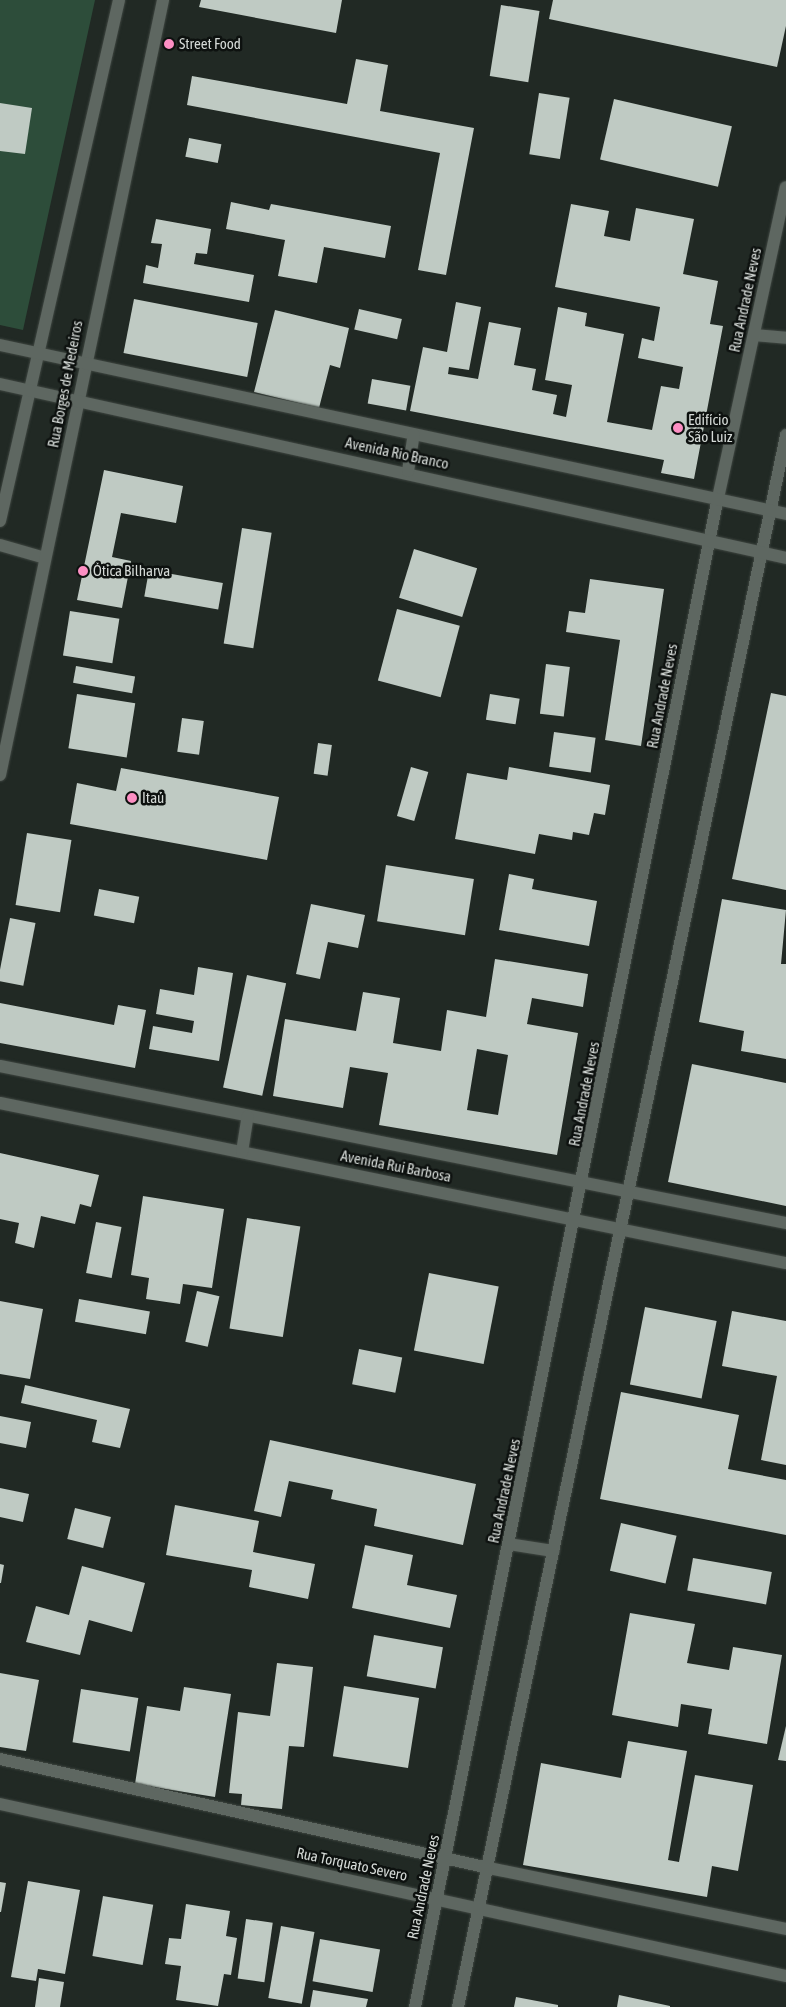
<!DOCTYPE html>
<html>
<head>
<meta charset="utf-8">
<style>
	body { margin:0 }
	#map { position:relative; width:786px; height:2007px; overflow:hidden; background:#212924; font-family:"Asap Condensed",sans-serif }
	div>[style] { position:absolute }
	.green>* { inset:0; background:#2d4d3a }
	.building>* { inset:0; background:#bfcac3; transform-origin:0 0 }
	.roads { filter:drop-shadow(0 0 1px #3f4641) drop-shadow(0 0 1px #3f4641) }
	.street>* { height:12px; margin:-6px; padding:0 6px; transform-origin:6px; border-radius:6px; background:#5e6761 }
	.secondary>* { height:12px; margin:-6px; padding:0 6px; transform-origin:6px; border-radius:6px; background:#5e6761 }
	.dots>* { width:14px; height:14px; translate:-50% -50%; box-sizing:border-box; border:2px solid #0d110f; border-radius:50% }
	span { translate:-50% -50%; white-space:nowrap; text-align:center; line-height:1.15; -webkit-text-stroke:5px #0d110f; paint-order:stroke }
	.poi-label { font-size:15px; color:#d4d9d6 }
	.left { translate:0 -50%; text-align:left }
	.street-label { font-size:15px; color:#d4d9d6 }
</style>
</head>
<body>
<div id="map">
	<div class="green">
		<div style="clip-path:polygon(0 0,95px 0,23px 330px,0 325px)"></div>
	</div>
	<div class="building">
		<div style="clip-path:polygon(201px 0,342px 0,336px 33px,199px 7px)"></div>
		<div style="clip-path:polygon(553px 0,786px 0,786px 26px,777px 67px,549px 19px)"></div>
		<div style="left:501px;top:5px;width:39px;height:72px;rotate:9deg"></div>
		<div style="clip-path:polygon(356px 59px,388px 65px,380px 111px,474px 128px,446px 275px,418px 270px,440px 153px,187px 105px,192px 76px,347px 104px)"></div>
		<div style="left:539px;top:93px;width:31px;height:62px;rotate:9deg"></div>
		<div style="left:614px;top:99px;width:121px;height:62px;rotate:13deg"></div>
		<div style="clip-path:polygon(0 103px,32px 108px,25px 154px,0 151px)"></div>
		<div style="left:189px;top:138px;width:33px;height:19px;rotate:11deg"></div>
		<div style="clip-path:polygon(231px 202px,269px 210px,271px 204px,391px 226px,385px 258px,324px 247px,317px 283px,278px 276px,285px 240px,226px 229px)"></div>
		<div style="clip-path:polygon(571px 204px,609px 211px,604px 236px,630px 241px,636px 208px,694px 219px,683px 274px,718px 281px,710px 324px,723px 326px,694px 479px,661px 473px,664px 460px,410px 411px,423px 347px,447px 352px,456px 302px,481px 307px,469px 370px,449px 367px,448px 374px,478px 379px,489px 322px,521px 328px,514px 365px,536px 369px,532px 390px,557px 395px,553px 414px,566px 417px,572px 385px,545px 380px,558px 307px,587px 313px,585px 326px,624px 334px,607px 422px,652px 430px,661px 386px,679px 389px,683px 367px,638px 358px,642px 338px,654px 341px,660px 307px,555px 287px)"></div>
		<div style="clip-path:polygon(156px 219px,211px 229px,207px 254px,196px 253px,194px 264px,254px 275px,249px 302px,143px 283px,146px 265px,158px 268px,162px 244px,151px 243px)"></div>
		<div style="left:134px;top:299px;width:126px;height:55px;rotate:11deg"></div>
		<div style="left:359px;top:309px;width:44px;height:21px;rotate:13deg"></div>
		<div style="clip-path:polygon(275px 310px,349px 328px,340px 368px,330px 365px,319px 408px,254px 392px)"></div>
		<div style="left:372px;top:379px;width:39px;height:25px;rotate:10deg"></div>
		<div style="clip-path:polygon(104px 470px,183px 486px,176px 523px,121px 513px,112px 557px,131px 561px,122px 608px,77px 600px)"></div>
		<div style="left:242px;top:528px;width:30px;height:117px;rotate:9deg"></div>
		<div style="left:414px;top:549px;width:66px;height:51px;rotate:17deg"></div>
		<div style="left:149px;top:570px;width:75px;height:27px;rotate:10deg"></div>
		<div style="clip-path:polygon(590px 579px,664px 589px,641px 746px,605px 740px,620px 640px,566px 632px,569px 611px,585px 613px)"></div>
		<div style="left:397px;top:609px;width:65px;height:74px;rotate:15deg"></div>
		<div style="left:70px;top:611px;width:50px;height:45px;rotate:9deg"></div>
		<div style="left:546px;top:664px;width:24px;height:50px;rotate:7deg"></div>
		<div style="left:76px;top:666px;width:60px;height:17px;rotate:10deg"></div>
		<div style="clip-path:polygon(771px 693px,786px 696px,786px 890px,732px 879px)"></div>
		<div style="left:77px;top:694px;width:59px;height:55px;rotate:9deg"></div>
		<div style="left:490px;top:694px;width:30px;height:26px;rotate:9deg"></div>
		<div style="left:182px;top:718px;width:22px;height:34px;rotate:8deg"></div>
		<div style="left:554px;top:732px;width:42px;height:35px;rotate:8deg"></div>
		<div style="left:318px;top:743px;width:14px;height:31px;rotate:8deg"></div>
		<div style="left:411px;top:767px;width:18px;height:51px;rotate:16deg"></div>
		<div style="clip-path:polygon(509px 767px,610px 785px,605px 815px,594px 813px,589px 835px,573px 832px,572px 840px,539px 834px,535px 854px,455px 839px,467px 773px,507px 780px)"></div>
		<div style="clip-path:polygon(121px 768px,279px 797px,267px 860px,70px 824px,77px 783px,116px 791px)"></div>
		<div style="left:27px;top:833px;width:45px;height:73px;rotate:9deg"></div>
		<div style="left:386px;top:865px;width:89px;height:57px;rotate:9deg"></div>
		<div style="clip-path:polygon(509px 874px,534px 879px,532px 889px,597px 901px,589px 946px,499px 930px)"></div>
		<div style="left:99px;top:889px;width:41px;height:27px;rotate:11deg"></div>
		<div style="clip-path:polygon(722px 899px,786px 910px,781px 964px,786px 964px,786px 1059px,741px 1051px,744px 1031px,699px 1022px)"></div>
		<div style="clip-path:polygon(311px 904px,365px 915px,358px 948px,328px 942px,320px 979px,296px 974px)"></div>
		<div style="left:10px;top:918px;width:26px;height:64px;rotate:11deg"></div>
		<div style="clip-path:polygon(evenodd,495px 959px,588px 974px,583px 1007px,532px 998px,527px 1024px,578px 1033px,557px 1155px,379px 1125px,388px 1073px,350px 1067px,343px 1108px,273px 1096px,285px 1019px,356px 1031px,363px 992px,400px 998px,393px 1043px,441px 1051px,447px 1010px,486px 1017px,495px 959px,477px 1049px,508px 1055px,498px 1115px,467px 1110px,477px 1049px)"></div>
		<div style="clip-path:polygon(198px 967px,233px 973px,219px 1061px,149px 1049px,153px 1026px,192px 1033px,194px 1021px,156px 1014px,160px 989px,194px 995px)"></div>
		<div style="left:247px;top:975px;width:40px;height:115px;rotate:12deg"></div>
		<div style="clip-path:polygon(0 1003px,114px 1025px,118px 1005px,146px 1010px,135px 1068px,0 1043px)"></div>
		<div style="clip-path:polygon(692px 1064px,786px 1083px,786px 1206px,668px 1182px)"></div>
		<div style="clip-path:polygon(0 1153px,99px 1175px,91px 1207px,80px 1204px,75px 1224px,41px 1216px,34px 1248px,15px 1243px,19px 1223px,0 1219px)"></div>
		<div style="clip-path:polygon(143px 1196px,224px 1209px,212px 1288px,183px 1284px,180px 1304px,146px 1299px,149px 1278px,131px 1275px)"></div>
		<div style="left:247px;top:1218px;width:54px;height:112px;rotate:9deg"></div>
		<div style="left:96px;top:1222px;width:26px;height:52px;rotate:11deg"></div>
		<div style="left:429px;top:1273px;width:71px;height:79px;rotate:11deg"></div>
		<div style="left:197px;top:1291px;width:23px;height:52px;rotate:13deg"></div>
		<div style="left:79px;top:1299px;width:72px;height:23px;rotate:10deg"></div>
		<div style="clip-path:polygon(0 1301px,43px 1309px,30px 1379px,0 1374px)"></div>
		<div style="left:645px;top:1307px;width:73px;height:79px;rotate:11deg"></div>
		<div style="clip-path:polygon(732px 1311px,786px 1321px,786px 1465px,761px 1460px,777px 1376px,722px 1366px)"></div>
		<div style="left:359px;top:1349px;width:44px;height:36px;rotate:11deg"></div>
		<div style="clip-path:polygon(25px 1385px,130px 1409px,120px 1448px,92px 1442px,97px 1420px,21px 1403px)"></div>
		<div style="clip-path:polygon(621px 1392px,739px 1415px,728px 1469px,786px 1480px,786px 1535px,600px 1499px)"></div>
		<div style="clip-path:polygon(0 1416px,31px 1422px,26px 1448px,0 1443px)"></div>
		<div style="clip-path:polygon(270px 1440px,476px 1484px,463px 1545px,374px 1526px,377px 1509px,331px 1499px,333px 1490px,289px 1481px,281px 1517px,254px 1511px)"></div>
		<div style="clip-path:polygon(0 1488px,29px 1494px,23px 1522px,0 1517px)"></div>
		<div style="clip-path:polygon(175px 1505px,259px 1521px,253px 1552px,315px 1564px,308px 1599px,249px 1587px,252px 1570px,166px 1555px)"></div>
		<div style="left:75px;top:1508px;width:37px;height:32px;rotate:14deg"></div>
		<div style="left:621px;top:1523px;width:57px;height:49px;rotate:13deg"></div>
		<div style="clip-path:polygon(365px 1545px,413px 1555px,407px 1585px,457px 1595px,450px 1628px,352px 1608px)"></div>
		<div style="left:693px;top:1558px;width:80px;height:33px;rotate:10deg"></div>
		<div style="clip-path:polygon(0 1564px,4px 1565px,1px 1583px,0 1583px)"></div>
		<div style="clip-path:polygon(82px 1566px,145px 1583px,132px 1632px,89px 1620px,80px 1655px,26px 1642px,36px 1606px,69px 1615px)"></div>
		<div style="clip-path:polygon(630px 1613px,695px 1624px,687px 1663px,729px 1670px,733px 1647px,782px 1655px,767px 1744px,708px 1734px,712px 1709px,681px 1704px,678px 1727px,612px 1715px)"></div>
		<div style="left:374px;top:1635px;width:70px;height:42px;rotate:10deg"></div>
		<div style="clip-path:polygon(277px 1663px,313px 1667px,304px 1747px,289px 1746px,282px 1809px,241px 1805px,242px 1794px,229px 1793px,238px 1712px,270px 1716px)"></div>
		<div style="clip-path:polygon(0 1673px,39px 1680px,26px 1751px,0 1747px)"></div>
		<div style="left:344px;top:1686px;width:76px;height:71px;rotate:9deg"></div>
		<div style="clip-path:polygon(184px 1687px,231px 1694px,215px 1797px,135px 1784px,147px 1706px,180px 1711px)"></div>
		<div style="left:81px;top:1689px;width:58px;height:54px;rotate:9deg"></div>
		<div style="clip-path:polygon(786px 1726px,786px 1761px,778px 1760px)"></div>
		<div style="clip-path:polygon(628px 1741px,687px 1751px,668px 1860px,679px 1862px,695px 1775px,753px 1785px,738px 1871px,712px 1866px,707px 1897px,523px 1865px,541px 1763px,621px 1778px)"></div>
		<div style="clip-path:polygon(28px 1881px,80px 1890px,65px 1974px,38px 1969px,36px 1981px,11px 1977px)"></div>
		<div style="clip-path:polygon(0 1882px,6px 1883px,1px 1912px,0 1912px)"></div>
		<div style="left:103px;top:1896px;width:51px;height:61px;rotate:10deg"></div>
		<div style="clip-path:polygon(186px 1904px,230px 1911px,226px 1936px,237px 1938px,231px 1975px,224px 1974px,218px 2006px,176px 2000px,181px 1966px,165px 1964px,169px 1938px,181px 1939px)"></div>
		<div style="left:246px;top:1919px;width:27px;height:60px;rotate:8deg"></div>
		<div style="left:281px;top:1926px;width:34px;height:73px;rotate:10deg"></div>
		<div style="left:320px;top:1939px;width:61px;height:43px;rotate:10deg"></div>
		<div style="clip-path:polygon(39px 1978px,64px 1982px,60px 2007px,35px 2007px)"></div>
		<div style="clip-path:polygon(313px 1990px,368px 1999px,366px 2007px,310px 2007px)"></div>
		<div style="clip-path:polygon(619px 1995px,670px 2006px,670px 2007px,617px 2007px)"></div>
		<div style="clip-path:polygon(516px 1997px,558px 2005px,558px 2007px,514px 2007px)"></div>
	</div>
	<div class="roads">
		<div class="street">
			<div style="left:754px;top:335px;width:32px;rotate:5deg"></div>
			<div style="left:0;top:521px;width:534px;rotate:-77.13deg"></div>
			<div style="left:0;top:545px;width:47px;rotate:16.1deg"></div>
			<div style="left:0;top:775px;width:792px;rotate:-78.12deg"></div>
			<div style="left:0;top:1066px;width:802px;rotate:11.3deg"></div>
			<div style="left:0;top:1103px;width:802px;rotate:11.51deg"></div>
			<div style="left:242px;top:1152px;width:36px;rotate:-81deg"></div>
			<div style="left:509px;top:1544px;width:45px;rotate:9deg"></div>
			<div style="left:0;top:1759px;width:501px;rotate:12.57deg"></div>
			<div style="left:489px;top:1868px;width:303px;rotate:11.6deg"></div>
			<div style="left:0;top:1804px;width:805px;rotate:12.34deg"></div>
			<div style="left:415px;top:2007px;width:1539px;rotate:-78.65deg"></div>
			<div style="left:718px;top:498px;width:318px;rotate:-77.7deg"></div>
			<div style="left:458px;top:2007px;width:1606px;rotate:-78.21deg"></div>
		</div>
		<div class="secondary">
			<div style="left:0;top:345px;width:804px;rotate:12.13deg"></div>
			<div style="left:0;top:384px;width:805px;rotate:12.48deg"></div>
			<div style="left:408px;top:471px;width:37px;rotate:-81deg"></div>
		</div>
	</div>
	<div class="dots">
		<div style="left:169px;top:44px;background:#fc8fc3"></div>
		<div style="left:678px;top:428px;background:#fc8fc3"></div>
		<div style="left:83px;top:571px;background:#fc8fc3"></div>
		<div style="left:132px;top:798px;background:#fc8fc3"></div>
	</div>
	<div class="poi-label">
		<span class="left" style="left:179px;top:44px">Street Food</span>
		<span class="left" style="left:688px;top:428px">Edifício<br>São Luiz</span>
		<span class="left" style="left:93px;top:571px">Ótica Bilharva</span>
		<span class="left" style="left:142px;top:798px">Itaú</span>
	</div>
	<div class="street-label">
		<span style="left:745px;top:300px;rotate:-78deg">Rua Andrade Neves</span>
		<span style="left:65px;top:384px;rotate:-79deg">Rua Borges de Medeiros</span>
		<span style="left:397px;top:453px;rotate:12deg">Avenida Rio Branco</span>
		<span style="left:662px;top:696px;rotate:-79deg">Rua Andrade Neves</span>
		<span style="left:584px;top:1094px;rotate:-79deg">Rua Andrade Neves</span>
		<span style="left:396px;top:1166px;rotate:11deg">Avenida Rui Barbosa</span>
		<span style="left:504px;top:1491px;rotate:-78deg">Rua Andrade Neves</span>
		<span style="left:352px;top:1864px;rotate:12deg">Rua Torquato Severo</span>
		<span style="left:423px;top:1887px;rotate:-78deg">Rua Andrade Neves</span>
	</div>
</div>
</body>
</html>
